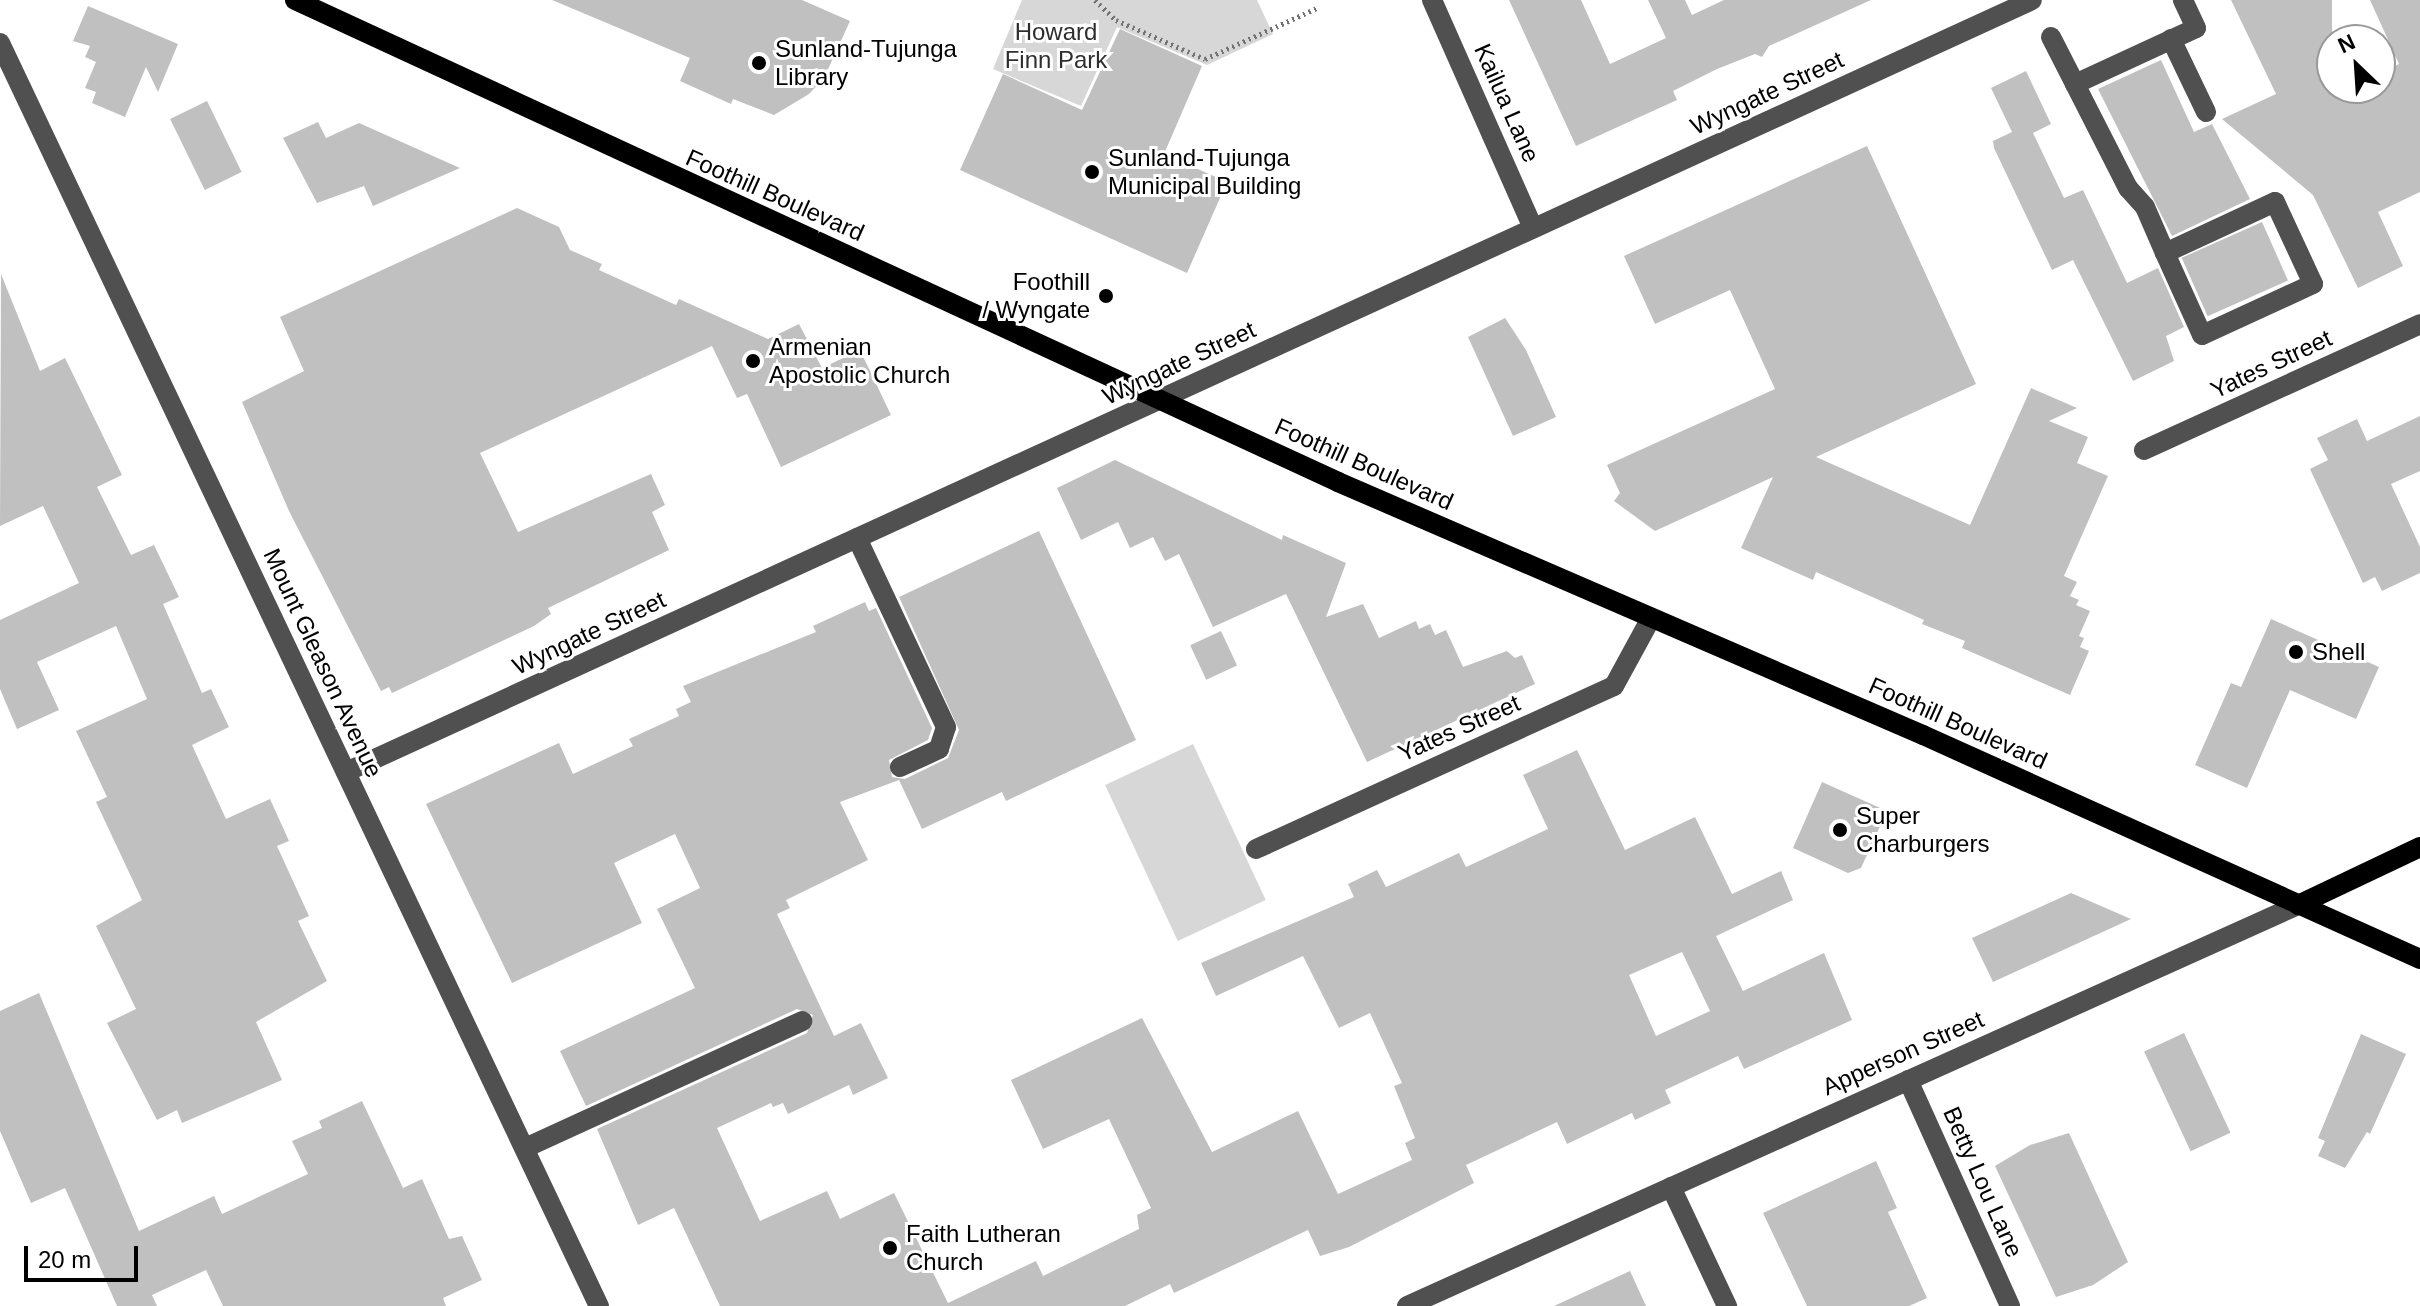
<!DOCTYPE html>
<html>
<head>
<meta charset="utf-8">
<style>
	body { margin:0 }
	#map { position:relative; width:2420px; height:1306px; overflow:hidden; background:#fff; font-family:Arial,sans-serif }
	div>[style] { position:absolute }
	.green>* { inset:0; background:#d7d7d7; transform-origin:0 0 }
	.building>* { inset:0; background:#c0c0c0; transform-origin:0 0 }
	.path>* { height:5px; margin-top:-2.5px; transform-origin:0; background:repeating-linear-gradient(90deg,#727272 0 2px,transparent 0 6px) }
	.minor>* { height:20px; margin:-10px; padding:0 10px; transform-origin:10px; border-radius:10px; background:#505050 }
	.major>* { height:20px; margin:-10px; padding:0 10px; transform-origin:10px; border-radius:10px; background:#000 }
	.dots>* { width:22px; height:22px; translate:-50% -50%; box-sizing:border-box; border:4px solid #fff; border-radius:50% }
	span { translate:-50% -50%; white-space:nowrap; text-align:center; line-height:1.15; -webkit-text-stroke:6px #fff; paint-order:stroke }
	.park-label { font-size:24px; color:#2e2e2e }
	.poi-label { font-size:24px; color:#000 }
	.left { translate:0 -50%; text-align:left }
	.right { translate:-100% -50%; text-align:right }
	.street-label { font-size:24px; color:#000 }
	.north { position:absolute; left:2316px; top:24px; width:80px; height:80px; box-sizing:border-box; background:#fff; border:2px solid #999; border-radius:50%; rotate:335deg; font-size:22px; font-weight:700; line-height:32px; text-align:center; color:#000 }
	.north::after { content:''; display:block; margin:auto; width:28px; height:36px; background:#000; clip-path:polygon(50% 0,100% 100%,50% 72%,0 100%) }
	.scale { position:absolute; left:24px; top:1246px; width:114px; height:36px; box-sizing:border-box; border:4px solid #000; border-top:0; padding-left:10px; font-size:24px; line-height:28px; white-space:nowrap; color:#000; -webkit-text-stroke:6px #fff; paint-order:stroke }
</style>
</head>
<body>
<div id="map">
	<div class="green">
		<div style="clip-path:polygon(1022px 0,1257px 0,1273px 34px,1207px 65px,1117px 27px,1081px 106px,993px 69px)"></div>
		<div style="left:1193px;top:744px;width:172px;height:97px;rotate:65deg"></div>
	</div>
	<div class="building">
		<div style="clip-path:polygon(552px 0,802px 0,850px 21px,824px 78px,809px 94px,774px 115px,733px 99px,731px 104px,680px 81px,690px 58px)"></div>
		<div style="clip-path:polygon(1509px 0,1581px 0,1610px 64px,1666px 38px,1648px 0,1685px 0,1692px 15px,1724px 0,1871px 0,1769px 46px,1762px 57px,1755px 54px,1717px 69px,1673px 91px,1677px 100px,1576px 146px)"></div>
		<div style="clip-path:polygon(2231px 0,2332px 0,2332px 95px,2348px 88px,2380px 88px,2380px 73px,2399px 64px,2370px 0,2420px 0,2420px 192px,2378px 212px,2403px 266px,2358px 288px,2313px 195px,2222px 119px,2276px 94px)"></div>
		<div style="clip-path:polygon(88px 6px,178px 44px,158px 92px,146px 67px,125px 117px,92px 103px,96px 92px,85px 88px,96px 62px,85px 57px,90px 46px,73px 41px)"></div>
		<div style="clip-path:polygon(1120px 29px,1202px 66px,1164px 154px,1227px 182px,1187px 273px,960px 170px,1003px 74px,1082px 110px)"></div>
		<div style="clip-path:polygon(2161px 60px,2194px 132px,2212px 124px,2250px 199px,2172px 236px,2098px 89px)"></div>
		<div style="clip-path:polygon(2026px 71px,2051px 124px,2033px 133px,2064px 198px,2083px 190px,2127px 283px,2158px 268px,2184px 327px,2166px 336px,2174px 361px,2133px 381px,2073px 260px,2052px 270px,1994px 148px,1993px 141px,2012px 132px,1991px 88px)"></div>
		<div style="left:207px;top:101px;width:79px;height:41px;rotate:64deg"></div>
		<div style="clip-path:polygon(318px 122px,326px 138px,359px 123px,460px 168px,373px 206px,364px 186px,317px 203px,283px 138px)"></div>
		<div style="clip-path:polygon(1867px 146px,1976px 384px,1816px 457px,1970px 525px,2031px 388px,2077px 408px,2049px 421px,2088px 437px,2077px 463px,2108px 476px,2064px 576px,2077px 582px,2070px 596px,2079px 600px,2076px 605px,2090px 611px,2079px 636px,2084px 638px,2080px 647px,2089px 651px,2070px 695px,1962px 648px,1965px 641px,1922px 624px,1924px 620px,1816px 572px,1813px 580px,1741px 548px,1773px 477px,1655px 531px,1614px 501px,1620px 493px,1607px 465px,1775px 389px,1730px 290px,1655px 324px,1624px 256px)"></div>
		<div style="clip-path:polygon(517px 208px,559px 227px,570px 250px,602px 264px,599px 270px,676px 305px,679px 299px,768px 339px,799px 324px,822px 368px,860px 350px,891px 415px,781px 467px,747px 394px,737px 398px,712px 346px,480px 453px,518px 532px,651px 474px,665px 505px,652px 512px,669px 550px,548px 608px,551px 614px,534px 626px,392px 693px,389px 687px,381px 691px,289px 511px,242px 402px,304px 371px,280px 317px)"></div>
		<div style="left:2262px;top:222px;width:64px;height:88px;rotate:66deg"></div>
		<div style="clip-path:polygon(1px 274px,40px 371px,65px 358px,122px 475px,97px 487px,131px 555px,154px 545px,179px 597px,163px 604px,202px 693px,211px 689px,229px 727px,192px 745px,226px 819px,270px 799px,289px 841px,277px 846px,309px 916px,298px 921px,327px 981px,256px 1022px,282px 1080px,182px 1123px,177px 1110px,157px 1120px,107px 1023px,136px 1009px,96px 926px,142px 900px,96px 802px,107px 797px,76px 731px,147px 699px,116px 626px,37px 662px,59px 710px,17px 729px,0 689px,0 620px,79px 583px,43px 506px,0 526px)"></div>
		<div style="clip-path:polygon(1505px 318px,1526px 350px,1556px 417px,1513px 436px,1468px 337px)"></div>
		<div style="clip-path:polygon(2420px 416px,2420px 471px,2391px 484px,2420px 547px,2420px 573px,2382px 591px,2375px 577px,2363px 583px,2310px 469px,2328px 460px,2317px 438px,2357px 419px,2367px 441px)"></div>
		<div style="clip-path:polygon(1115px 460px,1282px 540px,1283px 535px,1346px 563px,1326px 617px,1363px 604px,1379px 638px,1416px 621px,1419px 629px,1430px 624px,1435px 635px,1446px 630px,1463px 667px,1507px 651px,1515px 658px,1522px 655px,1535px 684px,1367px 762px,1286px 594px,1213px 627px,1179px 554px,1165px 561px,1153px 537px,1130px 548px,1118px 522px,1081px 540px,1057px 488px)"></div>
		<div style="clip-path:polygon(evenodd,1039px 531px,1136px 740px,1006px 801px,1002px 792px,922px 829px,899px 780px,840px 802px,868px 860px,786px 900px,790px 908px,777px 914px,834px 1036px,861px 1023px,888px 1078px,853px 1095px,849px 1085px,788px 1114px,783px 1103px,773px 1107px,771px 1103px,717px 1128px,760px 1221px,827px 1191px,840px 1219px,894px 1193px,948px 1303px,1036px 1261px,1043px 1276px,1139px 1229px,1137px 1215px,1151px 1208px,1109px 1119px,1043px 1149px,1011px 1080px,1142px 1018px,1212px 1152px,1298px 1111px,1338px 1194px,1412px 1160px,1405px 1143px,1415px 1138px,1394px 1086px,1402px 1083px,1370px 1013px,1339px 1028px,1303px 956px,1216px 996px,1201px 963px,1354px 897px,1348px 884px,1377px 870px,1386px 887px,1459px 853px,1466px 867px,1548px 829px,1523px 775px,1577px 750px,1625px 850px,1695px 817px,1732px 894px,1781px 871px,1793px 900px,1716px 936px,1743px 991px,1824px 953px,1852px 1020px,1744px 1069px,1738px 1056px,1665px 1090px,1671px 1103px,1635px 1120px,1632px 1113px,1567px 1144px,1557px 1122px,1466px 1165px,1474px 1183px,1349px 1247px,1320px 1256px,1308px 1230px,1174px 1293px,1170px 1284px,1125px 1306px,720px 1306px,674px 1208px,638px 1225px,597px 1129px,807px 1033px,813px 1015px,797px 1009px,586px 1106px,560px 1051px,695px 988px,657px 909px,700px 888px,675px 834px,614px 863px,642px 923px,512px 983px,426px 804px,559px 743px,573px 774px,633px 746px,629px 739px,679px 716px,676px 709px,691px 702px,683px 686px,816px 632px,813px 626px,865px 602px,869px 611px,876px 608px,932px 728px,928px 740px,889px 760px,892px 777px,905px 779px,948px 758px,959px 730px,899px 597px,1039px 531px,1682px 952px,1710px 1011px,1656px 1036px,1629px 975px,1682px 952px)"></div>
		<div style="clip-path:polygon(2271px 619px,2379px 667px,2356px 719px,2290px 690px,2247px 788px,2195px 765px,2231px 683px,2241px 687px)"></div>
		<div style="left:1221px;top:631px;width:38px;height:34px;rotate:65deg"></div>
		<div style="clip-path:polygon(1822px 782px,1887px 811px,1861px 868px,1848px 873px,1793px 848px)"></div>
		<div style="clip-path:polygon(2071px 893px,2131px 919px,1993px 982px,1972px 938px)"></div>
		<div style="clip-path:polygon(39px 993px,139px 1231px,214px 1196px,222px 1214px,308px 1174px,292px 1141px,322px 1128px,319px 1121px,362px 1101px,403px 1188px,422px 1179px,449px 1239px,462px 1236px,482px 1280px,443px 1298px,446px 1306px,223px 1306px,206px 1270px,152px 1295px,157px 1306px,117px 1306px,65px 1188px,31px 1203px,0 1131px,0 1011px)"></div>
		<div style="left:2184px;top:1033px;width:110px;height:44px;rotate:65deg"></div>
		<div style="clip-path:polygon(2361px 1034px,2406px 1054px,2370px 1134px,2367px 1132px,2345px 1168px,2318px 1156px,2325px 1141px,2318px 1138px)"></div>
		<div style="clip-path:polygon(2069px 1133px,2128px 1262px,2093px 1285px,2056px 1297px,1995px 1166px,2030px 1145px)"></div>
		<div style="clip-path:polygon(1876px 1161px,1897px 1208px,1888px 1212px,1927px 1298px,1909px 1306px,1807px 1306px,1763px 1213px)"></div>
		<div style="clip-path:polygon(1630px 1271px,1646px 1306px,1554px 1306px)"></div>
	</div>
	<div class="path">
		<div style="left:1095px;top:0;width:29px;rotate:44deg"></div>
		<div style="left:1116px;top:20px;width:97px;rotate:23.7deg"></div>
		<div style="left:1205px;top:59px;width:123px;rotate:-24.5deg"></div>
	</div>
	<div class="minor">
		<div style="left:1432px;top:0;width:249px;rotate:66.1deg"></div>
		<div style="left:2051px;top:37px;width:53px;rotate:62.9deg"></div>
		<div style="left:2075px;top:84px;width:133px;rotate:-24.8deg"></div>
		<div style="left:2196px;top:28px;width:31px;rotate:-115deg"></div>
		<div style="left:2171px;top:39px;width:81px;rotate:64.4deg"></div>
		<div style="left:0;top:43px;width:1398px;rotate:64.63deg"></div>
		<div style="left:2075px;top:84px;width:117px;rotate:63deg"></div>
		<div style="left:2128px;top:188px;width:25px;rotate:48deg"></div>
		<div style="left:2145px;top:207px;width:50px;rotate:66.5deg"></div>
		<div style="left:2165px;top:253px;width:121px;rotate:-24.9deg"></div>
		<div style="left:2275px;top:202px;width:90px;rotate:65.1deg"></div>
		<div style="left:2313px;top:284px;width:122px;rotate:155.3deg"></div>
		<div style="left:2202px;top:335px;width:90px;rotate:-114.3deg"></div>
		<div style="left:2144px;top:450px;width:303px;rotate:-24.5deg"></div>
		<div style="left:857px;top:538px;width:209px;rotate:64.8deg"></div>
		<div style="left:946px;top:727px;width:23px;rotate:108deg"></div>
		<div style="left:939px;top:749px;width:43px;rotate:155.2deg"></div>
		<div style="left:346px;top:772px;width:1854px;rotate:-24.6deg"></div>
		<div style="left:1256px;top:849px;width:393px;rotate:-24.5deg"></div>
		<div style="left:1614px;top:686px;width:77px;rotate:-61.4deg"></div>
		<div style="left:1908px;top:1080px;width:248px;rotate:65.7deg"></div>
		<div style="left:525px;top:1148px;width:305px;rotate:-24.6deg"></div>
		<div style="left:1671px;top:1187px;width:132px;rotate:64.8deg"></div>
		<div style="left:1407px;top:1306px;width:977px;rotate:-24.23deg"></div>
	</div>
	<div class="major">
		<div style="left:295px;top:0;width:1149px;rotate:24.8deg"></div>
		<div style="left:1338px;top:482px;width:637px;rotate:23.39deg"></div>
		<div style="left:1923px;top:735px;width:545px;rotate:24.26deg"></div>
		<div style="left:2298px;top:905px;width:135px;rotate:-25.4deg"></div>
	</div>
	<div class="dots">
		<div style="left:759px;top:63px;background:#000"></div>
		<div style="left:1092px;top:172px;background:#000"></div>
		<div style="left:1106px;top:296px;background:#000"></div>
		<div style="left:753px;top:361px;background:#000"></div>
		<div style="left:2296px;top:652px;background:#000"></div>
		<div style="left:1840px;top:830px;background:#000"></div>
		<div style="left:890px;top:1248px;background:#000"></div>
	</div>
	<div class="park-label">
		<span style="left:1056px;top:46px">Howard<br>Finn Park</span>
	</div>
	<div class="poi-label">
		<span class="left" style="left:775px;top:63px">Sunland-Tujunga<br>Library</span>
		<span class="left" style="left:1108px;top:172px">Sunland-Tujunga<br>Municipal Building</span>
		<span class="right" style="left:1090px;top:296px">Foothill<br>/ Wyngate</span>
		<span class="left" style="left:769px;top:361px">Armenian<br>Apostolic Church</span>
		<span class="left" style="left:2312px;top:652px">Shell</span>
		<span class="left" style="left:1856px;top:830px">Super<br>Charburgers</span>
		<span class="left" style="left:906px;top:1248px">Faith Lutheran<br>Church</span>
	</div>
	<div class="street-label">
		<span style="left:1767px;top:93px;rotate:-25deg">Wyngate Street</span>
		<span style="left:1507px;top:103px;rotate:66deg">Kailua Lane</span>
		<span style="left:775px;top:195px;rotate:24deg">Foothill Boulevard</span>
		<span style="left:1179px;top:363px;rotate:-25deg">Wyngate Street</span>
		<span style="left:2271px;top:364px;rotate:-25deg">Yates Street</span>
		<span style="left:1364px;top:464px;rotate:24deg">Foothill Boulevard</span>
		<span style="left:589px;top:633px;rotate:-25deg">Wyngate Street</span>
		<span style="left:323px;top:663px;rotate:65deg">Mount Gleason Avenue</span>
		<span style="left:1958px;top:723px;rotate:24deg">Foothill Boulevard</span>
		<span style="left:1459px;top:728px;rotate:-24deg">Yates Street</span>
		<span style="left:1903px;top:1053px;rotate:-24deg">Apperson Street</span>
		<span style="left:1983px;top:1182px;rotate:66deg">Betty Lou Lane</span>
	</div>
	<div class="north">N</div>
	<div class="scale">20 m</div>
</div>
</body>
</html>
